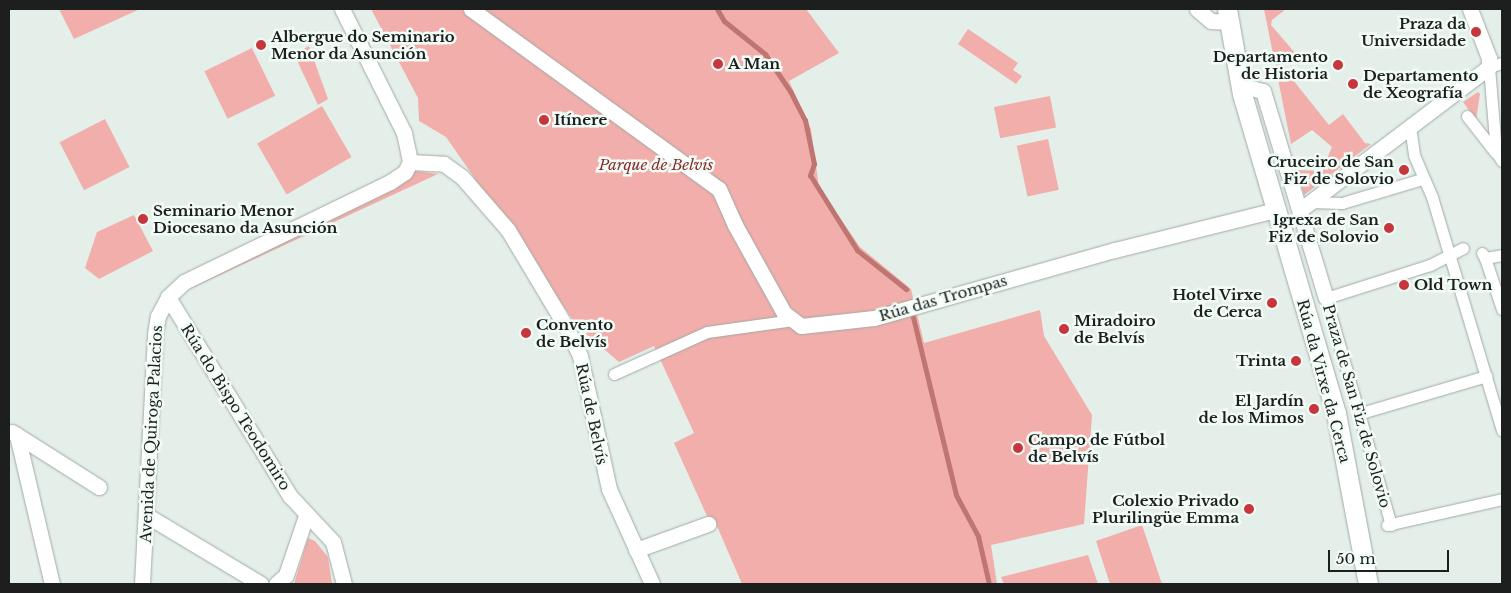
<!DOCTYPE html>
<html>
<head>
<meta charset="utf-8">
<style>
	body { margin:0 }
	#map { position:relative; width:1511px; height:593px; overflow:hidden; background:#e4efea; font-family:"Libre Baskerville",serif }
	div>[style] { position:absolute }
	.green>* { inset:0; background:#f2aeaa; transform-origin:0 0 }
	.stream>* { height:5px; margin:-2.5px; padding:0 2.5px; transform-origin:2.5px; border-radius:2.5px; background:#bf7672 }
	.roads { filter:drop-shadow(0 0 1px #a0aaa6) drop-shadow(0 0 1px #a0aaa6) }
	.pedestrian>* { height:11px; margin:-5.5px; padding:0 5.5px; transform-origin:5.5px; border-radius:5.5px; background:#fff }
	.minor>* { height:15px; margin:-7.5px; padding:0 7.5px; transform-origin:7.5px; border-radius:7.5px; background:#fff }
	.tertiary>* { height:19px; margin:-9.5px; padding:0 9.5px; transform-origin:9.5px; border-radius:9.5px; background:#fff }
	.dots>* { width:14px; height:14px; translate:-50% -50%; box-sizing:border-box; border:2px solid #f2fcf7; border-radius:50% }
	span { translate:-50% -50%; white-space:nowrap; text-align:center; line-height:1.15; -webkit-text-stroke:5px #f2fcf7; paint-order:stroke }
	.poi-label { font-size:15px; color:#1c1f1e; font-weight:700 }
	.right { translate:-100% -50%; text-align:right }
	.left { translate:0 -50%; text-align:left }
	.park-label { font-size:15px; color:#862c2d; font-style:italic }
	.street-label { font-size:15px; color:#1c1f1e }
	.frame { position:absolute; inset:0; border:10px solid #1c1f1e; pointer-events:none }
	.scale { position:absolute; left:1328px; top:550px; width:121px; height:22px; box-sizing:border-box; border:2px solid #1c1f1e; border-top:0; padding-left:6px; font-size:15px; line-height:18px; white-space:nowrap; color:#1c1f1e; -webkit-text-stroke:4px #f2fcf7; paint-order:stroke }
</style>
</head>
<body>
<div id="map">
	<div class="green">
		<div style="clip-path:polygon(59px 9px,140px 9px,74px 39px)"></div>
		<div style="clip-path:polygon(371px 9px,806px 9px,839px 53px,789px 81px,811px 129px,819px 188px,860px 247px,911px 289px,924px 343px,1040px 310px,1044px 336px,1092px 415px,1084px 524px,991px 545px,997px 584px,742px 584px,717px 526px,707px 516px,674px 443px,694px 433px,654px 346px,619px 362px,578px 327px,446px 137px,419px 121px,418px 98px)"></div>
		<div style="clip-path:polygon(1264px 9px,1286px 9px,1272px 20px,1271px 25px,1296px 54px,1281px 65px,1329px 125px,1343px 114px,1365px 143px,1371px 144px,1304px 195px,1297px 170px,1322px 171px,1332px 147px,1312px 130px,1291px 144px)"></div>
		<div style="clip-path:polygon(968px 29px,1018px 63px,1013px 70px,1022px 76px,1016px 84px,958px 44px)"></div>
		<div style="clip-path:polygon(309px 46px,328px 99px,318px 105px,294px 54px)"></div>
		<div style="left:252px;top:48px;width:53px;height:53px;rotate:64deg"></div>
		<div style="clip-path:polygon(1478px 92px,1480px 94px,1476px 120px,1463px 102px)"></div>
		<div style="left:1050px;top:96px;width:32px;height:57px;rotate:79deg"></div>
		<div style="left:322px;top:106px;width:59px;height:75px;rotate:60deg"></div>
		<div style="left:105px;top:119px;width:54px;height:51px;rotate:63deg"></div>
		<div style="left:1048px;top:139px;width:52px;height:32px;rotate:78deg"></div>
		<div style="clip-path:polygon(416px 171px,438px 174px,183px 292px,183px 286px,373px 195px)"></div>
		<div style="clip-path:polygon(134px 215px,153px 251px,99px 279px,85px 268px,97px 232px)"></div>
		<div style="clip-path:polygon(1142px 525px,1162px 584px,1110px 584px,1096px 541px)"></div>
		<div style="clip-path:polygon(308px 538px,315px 541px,328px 557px,332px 584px,294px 584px)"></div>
		<div style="clip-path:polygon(1088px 555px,1098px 584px,1004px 584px,1001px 577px)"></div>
	</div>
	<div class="stream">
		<div style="left:717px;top:9px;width:14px;rotate:60deg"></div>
		<div style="left:724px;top:21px;width:53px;rotate:38.8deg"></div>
		<div style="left:765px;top:54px;width:45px;rotate:56deg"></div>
		<div style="left:790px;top:91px;width:33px;rotate:63deg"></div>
		<div style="left:805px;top:120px;width:45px;rotate:78.4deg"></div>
		<div style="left:814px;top:164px;width:12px;rotate:110deg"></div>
		<div style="left:810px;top:175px;width:89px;rotate:57.9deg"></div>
		<div style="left:857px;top:250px;width:63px;rotate:38.5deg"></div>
		<div style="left:913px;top:317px;width:183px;rotate:76.4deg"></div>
		<div style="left:956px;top:495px;width:47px;rotate:61.8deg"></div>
		<div style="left:978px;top:536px;width:49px;rotate:77.1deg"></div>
	</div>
	<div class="roads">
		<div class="pedestrian">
			<div style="left:1502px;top:63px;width:14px;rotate:163deg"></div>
			<div style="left:1489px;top:67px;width:85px;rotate:85.3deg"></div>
			<div style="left:1496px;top:152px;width:11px;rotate:56deg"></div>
			<div style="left:1467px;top:116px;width:46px;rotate:52.1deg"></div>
			<div style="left:1410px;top:126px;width:29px;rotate:82deg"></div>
			<div style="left:1414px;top:155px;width:46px;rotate:66.8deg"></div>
			<div style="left:1432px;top:197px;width:244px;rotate:73.3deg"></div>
			<div style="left:1310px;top:202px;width:32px;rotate:2deg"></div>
			<div style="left:1342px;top:203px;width:84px;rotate:-16.7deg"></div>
			<div style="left:1482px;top:253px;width:6px;rotate:59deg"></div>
			<div style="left:1485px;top:258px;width:17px;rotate:-10deg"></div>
			<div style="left:1485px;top:258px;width:54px;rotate:71.6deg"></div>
			<div style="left:614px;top:374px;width:102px;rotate:-24.3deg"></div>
			<div style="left:707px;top:332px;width:87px;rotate:-7.9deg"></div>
			<div style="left:1358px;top:414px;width:134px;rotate:-16.5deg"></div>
			<div style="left:1387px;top:525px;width:118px;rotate:-12.7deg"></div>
			<div style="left:1391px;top:525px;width:236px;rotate:-106deg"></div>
			<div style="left:1326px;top:298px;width:109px;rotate:-17.6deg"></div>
			<div style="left:1430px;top:265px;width:37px;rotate:-27deg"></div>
		</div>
		<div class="minor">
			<div style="left:342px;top:9px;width:139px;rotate:63.4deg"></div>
			<div style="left:404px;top:133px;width:30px;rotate:78deg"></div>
			<div style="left:471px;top:9px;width:306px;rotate:36deg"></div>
			<div style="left:719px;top:189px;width:39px;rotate:66deg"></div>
			<div style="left:735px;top:225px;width:101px;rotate:60.9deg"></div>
			<div style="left:784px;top:313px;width:21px;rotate:37deg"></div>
			<div style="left:801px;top:326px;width:73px;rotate:-6.3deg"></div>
			<div style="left:874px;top:318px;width:250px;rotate:-15.8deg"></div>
			<div style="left:1115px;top:250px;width:165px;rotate:-14deg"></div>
			<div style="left:1197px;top:9px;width:18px;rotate:41deg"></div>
			<div style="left:1211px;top:21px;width:18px;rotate:3deg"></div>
			<div style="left:1240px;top:85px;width:24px;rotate:15deg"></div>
			<div style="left:1263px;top:91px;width:216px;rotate:73.1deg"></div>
			<div style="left:410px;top:162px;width:34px;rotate:3deg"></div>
			<div style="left:444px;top:164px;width:22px;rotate:36deg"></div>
			<div style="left:462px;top:177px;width:70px;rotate:49deg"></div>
			<div style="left:508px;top:230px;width:113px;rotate:59.1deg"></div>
			<div style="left:566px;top:327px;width:32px;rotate:64deg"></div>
			<div style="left:580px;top:356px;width:136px;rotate:77.7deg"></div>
			<div style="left:609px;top:489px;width:104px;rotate:65.6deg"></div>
			<div style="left:1300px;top:210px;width:237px;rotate:-37.1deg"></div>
			<div style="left:1489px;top:67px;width:9px;rotate:-90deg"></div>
			<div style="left:1489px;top:58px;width:53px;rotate:-111.2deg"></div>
			<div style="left:168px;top:297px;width:233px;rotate:58.5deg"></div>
			<div style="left:290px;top:496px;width:63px;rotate:46.9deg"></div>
			<div style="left:333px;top:542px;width:43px;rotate:75.3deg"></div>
			<div style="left:12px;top:432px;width:103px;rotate:32.3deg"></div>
			<div style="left:17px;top:435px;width:153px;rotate:76.8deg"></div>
			<div style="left:146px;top:515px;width:134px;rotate:31deg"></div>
			<div style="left:636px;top:550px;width:77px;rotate:-19.9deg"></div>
			<div style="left:142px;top:584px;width:250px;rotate:-87deg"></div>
			<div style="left:155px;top:334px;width:18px;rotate:-81deg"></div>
			<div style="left:158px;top:316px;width:21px;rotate:-62deg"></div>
			<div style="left:168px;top:297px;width:22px;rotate:-43deg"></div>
			<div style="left:184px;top:282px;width:229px;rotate:-25.9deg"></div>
			<div style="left:390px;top:182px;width:18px;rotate:-34deg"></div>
			<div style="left:405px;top:172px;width:11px;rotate:-63deg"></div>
			<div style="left:276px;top:584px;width:13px;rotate:-42deg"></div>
			<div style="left:286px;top:575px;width:62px;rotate:-71.3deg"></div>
		</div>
		<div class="tertiary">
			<div style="left:1227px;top:9px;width:86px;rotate:80deg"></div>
			<div style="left:1242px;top:94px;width:333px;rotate:73.6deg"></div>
			<div style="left:1336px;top:413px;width:174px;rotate:79.4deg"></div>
		</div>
	</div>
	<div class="dots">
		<div style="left:1476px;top:32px;background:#c6363c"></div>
		<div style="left:261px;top:45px;background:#c6363c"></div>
		<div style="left:718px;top:64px;background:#c6363c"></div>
		<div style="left:1338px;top:65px;background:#c6363c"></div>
		<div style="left:1353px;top:84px;background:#c6363c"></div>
		<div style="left:544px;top:120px;background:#c6363c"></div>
		<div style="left:1404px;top:170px;background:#c6363c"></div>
		<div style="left:143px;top:219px;background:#c6363c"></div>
		<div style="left:1389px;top:228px;background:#c6363c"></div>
		<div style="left:1404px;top:285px;background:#c6363c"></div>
		<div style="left:1272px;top:303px;background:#c6363c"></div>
		<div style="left:1064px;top:329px;background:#c6363c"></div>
		<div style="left:526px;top:333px;background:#c6363c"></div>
		<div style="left:1296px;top:361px;background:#c6363c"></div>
		<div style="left:1314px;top:409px;background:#c6363c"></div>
		<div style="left:1018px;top:448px;background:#c6363c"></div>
		<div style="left:1249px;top:509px;background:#c6363c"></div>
	</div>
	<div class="poi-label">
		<span class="right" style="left:1466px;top:32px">Praza da<br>Universidade</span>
		<span class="left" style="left:271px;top:45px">Albergue do Seminario<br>Menor da Asunción</span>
		<span class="right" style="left:1328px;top:65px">Departamento<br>de Historia</span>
		<span class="left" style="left:728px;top:64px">A Man</span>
		<span class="left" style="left:1363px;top:84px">Departamento<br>de Xeografía</span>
		<span class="left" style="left:554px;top:120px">Itínere</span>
		<span class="right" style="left:1394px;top:170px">Cruceiro de San<br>Fiz de Solovio</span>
		<span class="left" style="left:153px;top:219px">Seminario Menor<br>Diocesano da Asunción</span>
		<span class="right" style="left:1379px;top:228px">Igrexa de San<br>Fiz de Solovio</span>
		<span class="left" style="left:1414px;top:285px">Old Town</span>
		<span class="right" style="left:1262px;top:303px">Hotel Virxe<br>de Cerca</span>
		<span class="left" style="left:1074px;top:329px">Miradoiro<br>de Belvís</span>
		<span class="left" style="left:536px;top:333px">Convento<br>de Belvís</span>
		<span class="right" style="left:1286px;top:361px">Trinta</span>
		<span class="right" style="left:1304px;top:409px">El Jardín<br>de los Mimos</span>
		<span class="left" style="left:1028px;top:448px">Campo de Fútbol<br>de Belvís</span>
		<span class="right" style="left:1239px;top:509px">Colexio Privado<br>Plurilingüe Emma</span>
	</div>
	<div class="park-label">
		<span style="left:656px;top:165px">Parque de Belvís</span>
	</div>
	<div class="street-label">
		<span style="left:943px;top:298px;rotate:-16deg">Rúa das Trompas</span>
		<span style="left:1324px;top:381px;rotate:75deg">Rúa da Virxe da Cerca</span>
		<span style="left:1357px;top:406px;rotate:74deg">Praza de San Fiz de Solovio</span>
		<span style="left:236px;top:407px;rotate:58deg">Rúa do Bispo Teodomiro</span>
		<span style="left:592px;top:414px;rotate:78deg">Rúa de Belvís</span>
		<span style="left:151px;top:434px;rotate:-87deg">Avenida de Quiroga Palacios</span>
	</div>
	<div class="frame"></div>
	<div class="scale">50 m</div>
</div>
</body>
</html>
